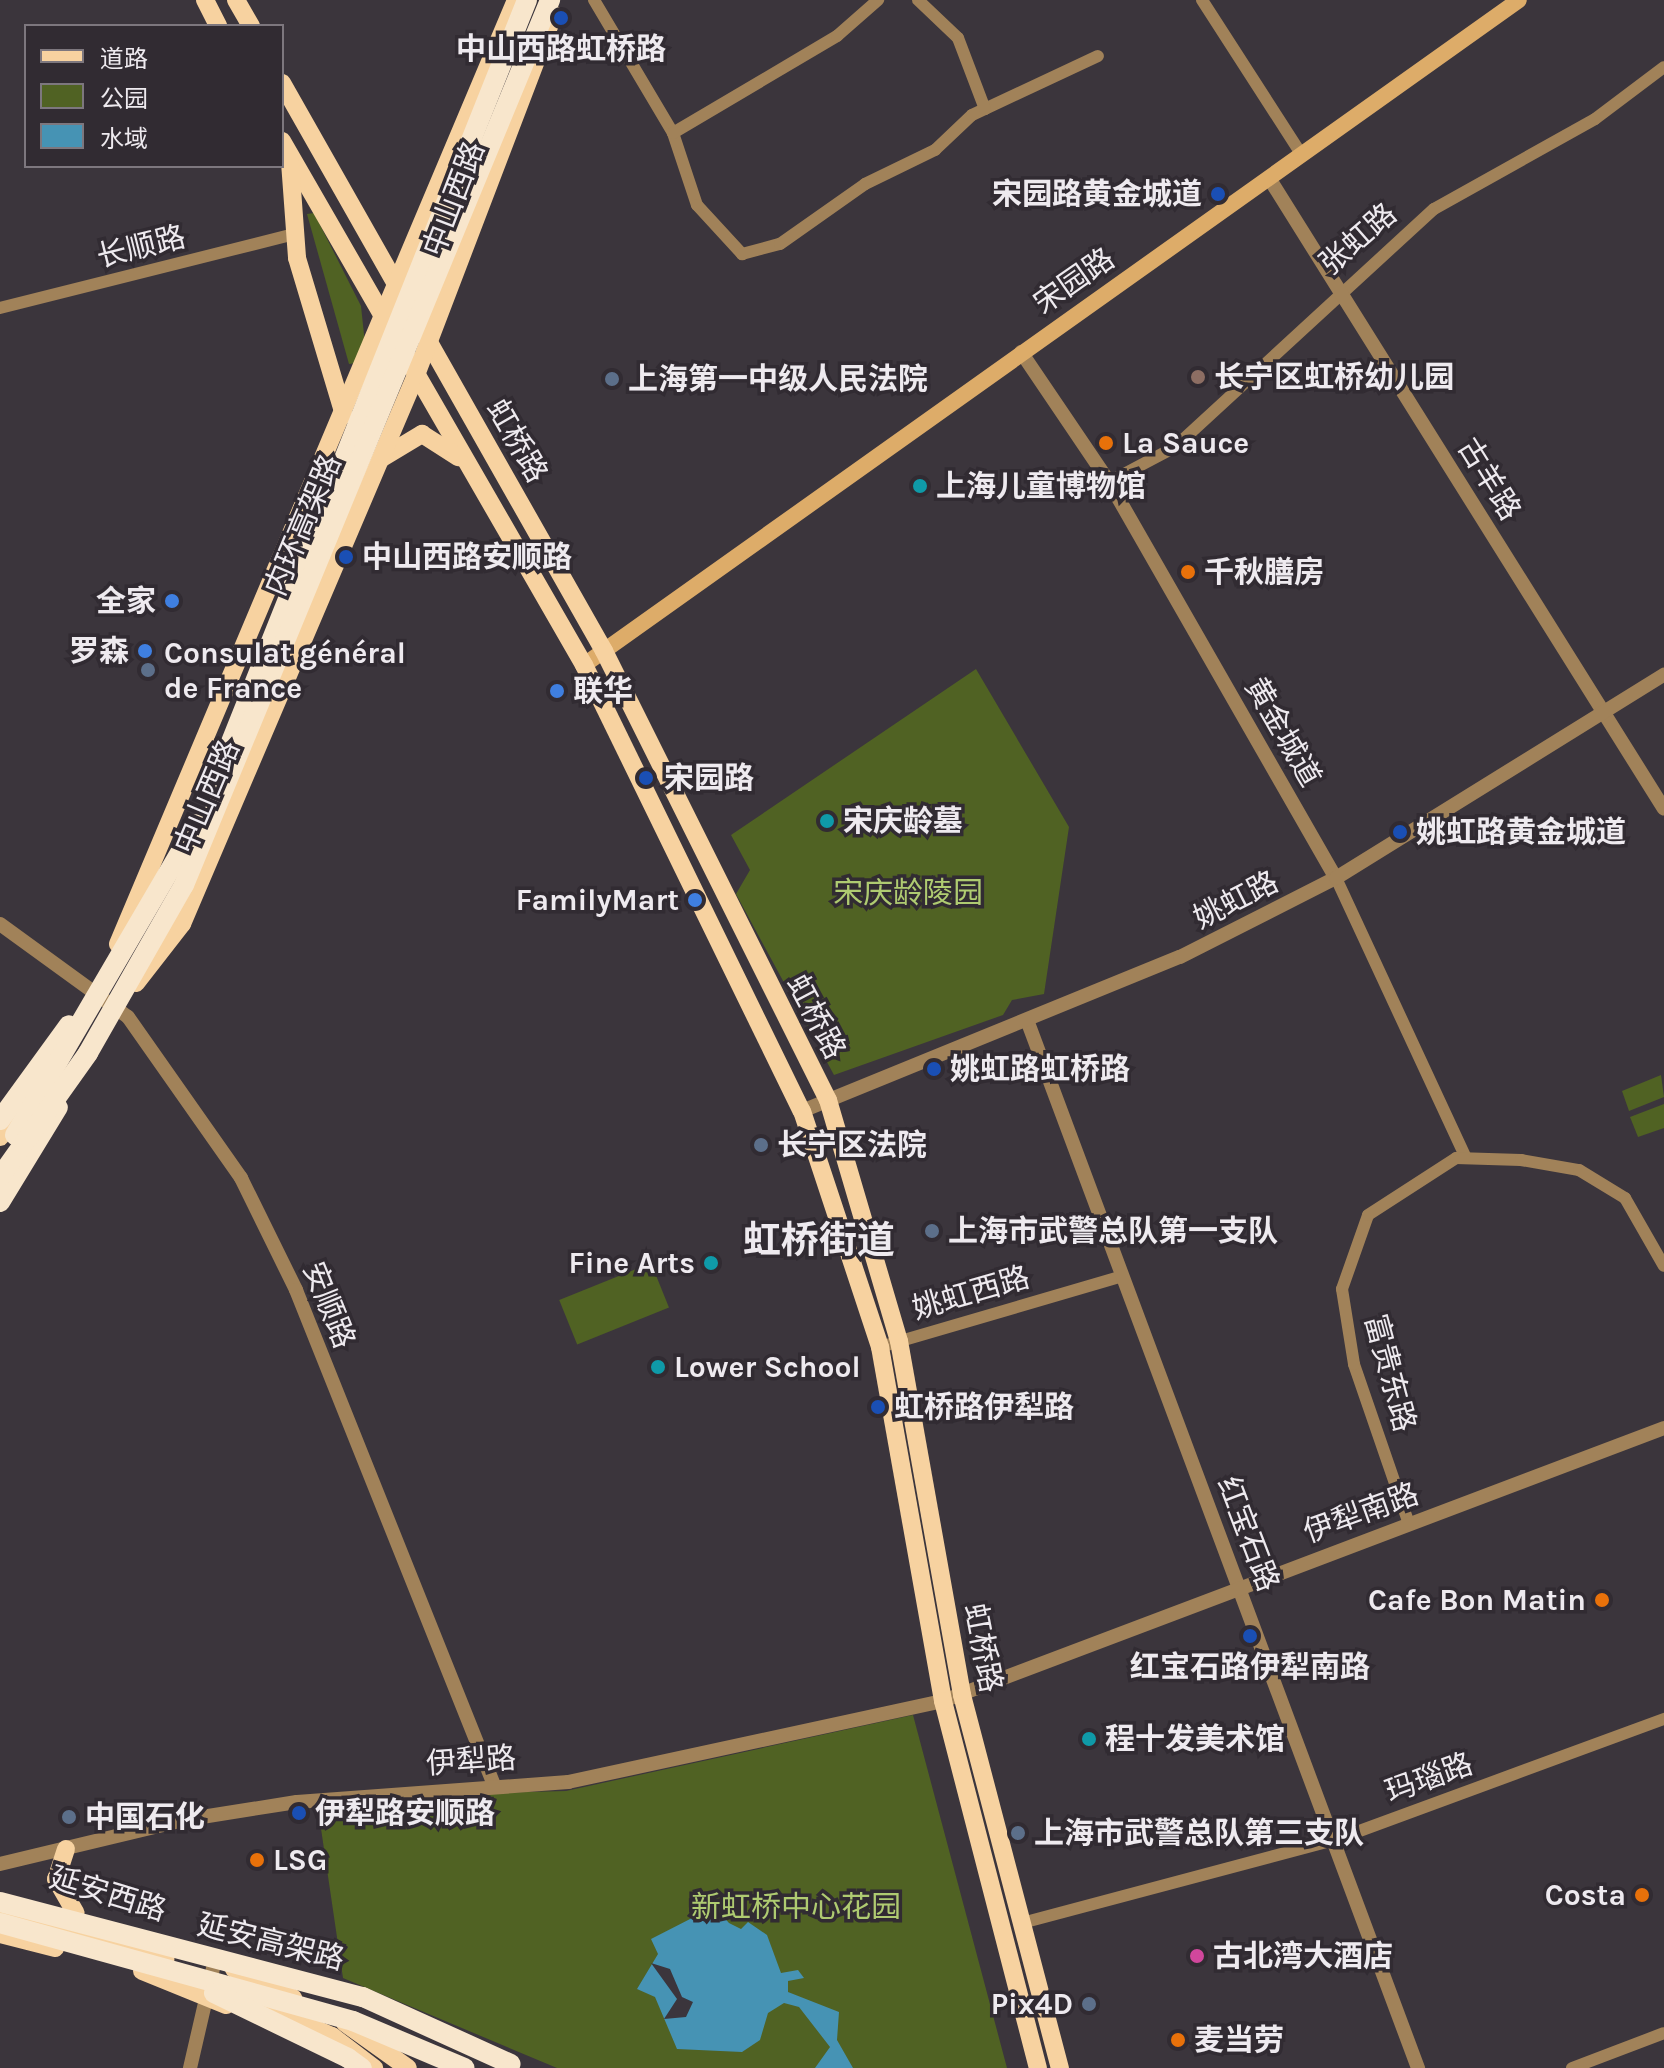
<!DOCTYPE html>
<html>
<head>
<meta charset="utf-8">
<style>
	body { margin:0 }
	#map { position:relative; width:1664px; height:2068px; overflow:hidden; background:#3b353c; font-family:Karla,"Noto Sans SC",sans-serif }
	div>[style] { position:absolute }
	.green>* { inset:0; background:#506223; transform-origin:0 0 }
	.water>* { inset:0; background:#4693b4 }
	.pier>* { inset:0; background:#3b353c }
	.minor>* { height:12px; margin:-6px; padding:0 6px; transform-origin:6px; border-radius:6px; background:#a18259 }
	.tertiary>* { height:14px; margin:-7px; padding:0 7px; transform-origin:7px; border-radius:7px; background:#a18259 }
	.secondary>* { height:16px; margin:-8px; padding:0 8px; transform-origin:8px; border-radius:8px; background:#ddac69 }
	.primary>* { height:18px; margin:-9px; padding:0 9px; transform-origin:9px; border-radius:9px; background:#f7d2a0 }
	.trunk>* { height:20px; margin:-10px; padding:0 10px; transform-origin:10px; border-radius:10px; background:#f8e6cc }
	.trunk-bridge>* { height:20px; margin:-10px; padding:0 10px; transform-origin:10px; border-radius:10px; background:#f8e6cc }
	.dots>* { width:22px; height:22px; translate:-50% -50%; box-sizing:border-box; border:4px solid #312b32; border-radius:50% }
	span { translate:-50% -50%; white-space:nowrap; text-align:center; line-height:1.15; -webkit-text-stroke:7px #312b32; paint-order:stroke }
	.poi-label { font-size:30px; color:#eeeaef; font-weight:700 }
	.right { translate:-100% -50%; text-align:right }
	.left { translate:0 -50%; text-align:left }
	.street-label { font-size:30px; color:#eeeaef }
	.park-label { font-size:30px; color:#afcb71 }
	.district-label { font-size:38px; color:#eeeaef; font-weight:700 }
	.legend { position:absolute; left:24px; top:24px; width:260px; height:144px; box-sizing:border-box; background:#312b32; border:2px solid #7d777e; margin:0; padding:10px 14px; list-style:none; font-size:24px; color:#eeeaef }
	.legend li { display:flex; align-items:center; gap:16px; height:40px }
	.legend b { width:40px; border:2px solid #7d777e }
</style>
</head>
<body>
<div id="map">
	<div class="green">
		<div style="clip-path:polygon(314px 213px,361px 306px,365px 344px,356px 363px,349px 364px,307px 214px)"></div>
		<div style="clip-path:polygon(976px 669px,1069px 827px,1044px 994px,1012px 1000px,1003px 1015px,834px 1075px,736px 894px,750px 870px,731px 835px)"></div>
		<div style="clip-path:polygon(1661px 1075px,1664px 1097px,1629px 1111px,1622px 1091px)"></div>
		<div style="clip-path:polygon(1664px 1104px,1664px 1128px,1638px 1137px,1630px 1117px)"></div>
		<div style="left:651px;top:1263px;width:48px;height:99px;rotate:68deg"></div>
		<div style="clip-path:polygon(913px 1715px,1007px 2068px,557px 2068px,343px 1978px,319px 1815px,401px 1795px,566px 1791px)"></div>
	</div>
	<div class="water">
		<div style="clip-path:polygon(707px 1898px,729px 1923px,741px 1929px,748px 1922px,767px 1935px,781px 1973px,798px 1970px,804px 1978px,788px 1981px,788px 1992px,839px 2012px,837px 2040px,853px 2068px,815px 2068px,830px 2047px,799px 2007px,784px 2003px,768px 2013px,760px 2040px,742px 2052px,677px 2049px,655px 1997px,637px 1989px,658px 1954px,651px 1939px,694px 1917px,698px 1899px)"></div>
	</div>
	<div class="pier">
		<div style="clip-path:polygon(651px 1963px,670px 1969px,682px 1997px,693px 2002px,686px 2017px,664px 2019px,677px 1999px)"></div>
	</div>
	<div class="minor">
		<div style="left:594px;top:0;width:155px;rotate:59.3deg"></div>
		<div style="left:673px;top:133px;width:76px;rotate:71.6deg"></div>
		<div style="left:697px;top:205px;width:67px;rotate:47.4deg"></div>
		<div style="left:742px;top:254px;width:39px;rotate:-15deg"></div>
		<div style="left:780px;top:244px;width:104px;rotate:-35.2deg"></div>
		<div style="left:865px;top:184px;width:78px;rotate:-25.9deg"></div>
		<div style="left:935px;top:150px;width:51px;rotate:-43.4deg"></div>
		<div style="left:972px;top:115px;width:139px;rotate:-25.1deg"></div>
		<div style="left:918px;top:0;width:55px;rotate:43.5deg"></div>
		<div style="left:958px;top:38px;width:76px;rotate:69.2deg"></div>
		<div style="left:1202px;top:0;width:184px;rotate:57.2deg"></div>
		<div style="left:673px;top:133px;width:191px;rotate:-30.6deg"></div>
		<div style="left:837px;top:36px;width:55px;rotate:-41.3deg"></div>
		<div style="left:0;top:308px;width:303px;rotate:-14.1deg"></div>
		<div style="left:1109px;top:482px;width:75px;rotate:-27.9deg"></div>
		<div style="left:1175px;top:447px;width:352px;rotate:-42.6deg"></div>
		<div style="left:1434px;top:209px;width:184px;rotate:-29.2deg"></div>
		<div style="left:1595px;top:119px;width:86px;rotate:-37deg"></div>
		<div style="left:1336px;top:878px;width:306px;rotate:65.1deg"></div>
		<div style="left:880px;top:1347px;width:253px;rotate:-16.3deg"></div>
		<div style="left:1409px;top:1524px;width:169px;rotate:-109deg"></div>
		<div style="left:1354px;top:1364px;width:76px;rotate:-99.1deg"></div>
		<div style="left:1342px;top:1289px;width:78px;rotate:-70.6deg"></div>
		<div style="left:1368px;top:1215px;width:105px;rotate:-32.9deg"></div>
		<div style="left:1456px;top:1158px;width:65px;rotate:1.8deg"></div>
		<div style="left:1521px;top:1160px;width:59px;rotate:9.8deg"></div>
		<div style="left:1579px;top:1170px;width:54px;rotate:31.3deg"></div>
		<div style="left:1625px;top:1198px;width:78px;rotate:60.2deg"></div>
		<div style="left:1022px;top:1923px;width:324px;rotate:-14.9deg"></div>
		<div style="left:1335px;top:1840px;width:351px;rotate:-20.2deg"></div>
		<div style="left:1572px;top:2068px;width:98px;rotate:-20.8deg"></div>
	</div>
	<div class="tertiary">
		<div style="left:1269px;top:178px;width:744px;rotate:57.95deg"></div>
		<div style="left:1021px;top:352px;width:157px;rotate:55.9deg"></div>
		<div style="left:1109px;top:482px;width:456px;rotate:60.2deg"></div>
		<div style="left:0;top:924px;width:158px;rotate:36deg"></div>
		<div style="left:128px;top:1017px;width:197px;rotate:54.9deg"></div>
		<div style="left:241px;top:1178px;width:125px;rotate:63.8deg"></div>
		<div style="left:296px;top:1290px;width:533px;rotate:68.2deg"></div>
		<div style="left:1027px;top:1020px;width:1119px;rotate:69.54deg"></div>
		<div style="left:802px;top:1111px;width:408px;rotate:-22.2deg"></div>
		<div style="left:1180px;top:957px;width:175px;rotate:-26.9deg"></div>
		<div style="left:1336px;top:878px;width:386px;rotate:-31.8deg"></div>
		<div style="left:0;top:1864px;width:188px;rotate:-13.5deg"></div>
		<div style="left:183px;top:1820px;width:115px;rotate:-9deg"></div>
		<div style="left:297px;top:1802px;width:272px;rotate:-4.2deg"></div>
		<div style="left:568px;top:1782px;width:384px;rotate:-12.2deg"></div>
		<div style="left:943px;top:1701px;width:771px;rotate:-20.74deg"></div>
		<div style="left:190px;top:2068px;width:111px;rotate:-77deg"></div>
	</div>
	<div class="secondary">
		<div style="left:584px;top:665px;width:1147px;rotate:-35.42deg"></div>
	</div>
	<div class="primary">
		<div style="left:205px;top:0;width:29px;rotate:63deg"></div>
		<div style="left:236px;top:0;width:30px;rotate:60deg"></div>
		<div style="left:282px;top:83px;width:653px;rotate:60.45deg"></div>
		<div style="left:604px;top:651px;width:502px;rotate:63.49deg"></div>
		<div style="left:828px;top:1100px;width:251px;rotate:73.6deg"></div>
		<div style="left:899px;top:1341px;width:360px;rotate:79.9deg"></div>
		<div style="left:962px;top:1695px;width:386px;rotate:75.3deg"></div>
		<div style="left:282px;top:141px;width:605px;rotate:60.04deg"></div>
		<div style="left:584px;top:665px;width:496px;rotate:64deg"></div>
		<div style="left:802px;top:1111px;width:249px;rotate:71.7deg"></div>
		<div style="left:880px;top:1347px;width:360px;rotate:79.9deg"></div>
		<div style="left:943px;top:1701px;width:379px;rotate:75.5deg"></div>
		<div style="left:290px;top:162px;width:96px;rotate:85.8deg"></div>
		<div style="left:297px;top:258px;width:164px;rotate:73.3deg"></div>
		<div style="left:382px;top:458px;width:47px;rotate:-31deg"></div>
		<div style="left:422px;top:434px;width:43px;rotate:32.6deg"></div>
		<div style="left:118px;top:944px;width:1024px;rotate:-67.14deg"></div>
		<div style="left:136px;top:983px;width:75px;rotate:-52.1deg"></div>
		<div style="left:182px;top:924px;width:597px;rotate:-66.91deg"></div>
		<div style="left:416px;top:375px;width:386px;rotate:-69.1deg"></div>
		<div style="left:0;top:1137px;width:37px;rotate:-55deg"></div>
		<div style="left:66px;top:1849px;width:32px;rotate:108deg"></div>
		<div style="left:56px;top:1879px;width:39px;rotate:60deg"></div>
		<div style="left:0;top:1912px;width:172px;rotate:15.9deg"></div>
		<div style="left:0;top:1934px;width:57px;rotate:14.3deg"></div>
		<div style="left:234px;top:1969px;width:66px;rotate:26.2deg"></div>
		<div style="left:142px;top:1971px;width:91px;rotate:22deg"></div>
		<div style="left:258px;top:2004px;width:81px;rotate:23.4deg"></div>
		<div style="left:332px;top:2036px;width:53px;rotate:37.3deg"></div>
		<div style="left:345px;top:2023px;width:77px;rotate:35.5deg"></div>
	</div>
	<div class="trunk">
		<div style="left:0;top:1202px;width:111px;rotate:-58.6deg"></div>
		<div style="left:348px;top:2058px;width:17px;rotate:36deg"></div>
	</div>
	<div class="trunk-bridge">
		<div style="left:229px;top:747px;width:804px;rotate:-68.25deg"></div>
		<div style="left:0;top:1120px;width:117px;rotate:-54deg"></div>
		<div style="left:15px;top:1135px;width:360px;rotate:-59.7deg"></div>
		<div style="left:0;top:1177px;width:152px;rotate:-54.6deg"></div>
		<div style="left:88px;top:1053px;width:193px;rotate:-60.3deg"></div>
		<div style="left:184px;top:885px;width:958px;rotate:-67.53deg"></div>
		<div style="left:0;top:1902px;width:375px;rotate:14.7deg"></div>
		<div style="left:363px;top:1997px;width:162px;rotate:24.4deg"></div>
		<div style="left:0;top:1923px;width:366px;rotate:15.5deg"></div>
		<div style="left:353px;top:2021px;width:121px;rotate:22.9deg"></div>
		<div style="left:214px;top:1993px;width:149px;rotate:25.9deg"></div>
	</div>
	<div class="dots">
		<div style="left:561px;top:18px;background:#1a4fb4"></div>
		<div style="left:1218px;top:194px;background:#1a4fb4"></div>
		<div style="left:1198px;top:377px;background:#8d6e63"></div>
		<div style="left:612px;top:379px;background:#5c6f8a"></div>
		<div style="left:1106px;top:443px;background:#e8710a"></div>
		<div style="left:920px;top:486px;background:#0f9aa8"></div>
		<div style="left:346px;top:557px;background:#1a4fb4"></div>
		<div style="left:1188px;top:572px;background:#e8710a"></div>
		<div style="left:172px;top:601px;background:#3f7fe0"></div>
		<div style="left:145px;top:651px;background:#3f7fe0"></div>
		<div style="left:148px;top:670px;background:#5c6f8a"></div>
		<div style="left:557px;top:691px;background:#3f7fe0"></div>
		<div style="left:646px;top:778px;background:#1a4fb4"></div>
		<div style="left:827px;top:821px;background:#0f9aa8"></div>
		<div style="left:1400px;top:832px;background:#1a4fb4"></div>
		<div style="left:695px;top:900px;background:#3f7fe0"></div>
		<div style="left:934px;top:1069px;background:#1a4fb4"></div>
		<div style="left:761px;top:1145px;background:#5c6f8a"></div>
		<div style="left:932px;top:1231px;background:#5c6f8a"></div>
		<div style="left:711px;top:1263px;background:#0f9aa8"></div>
		<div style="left:658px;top:1367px;background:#0f9aa8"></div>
		<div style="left:878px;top:1407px;background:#1a4fb4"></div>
		<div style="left:1602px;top:1600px;background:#e8710a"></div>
		<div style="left:1250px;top:1636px;background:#1a4fb4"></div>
		<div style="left:1089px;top:1739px;background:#0f9aa8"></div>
		<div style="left:299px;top:1813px;background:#1a4fb4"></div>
		<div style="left:69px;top:1817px;background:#5c6f8a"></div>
		<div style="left:1018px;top:1833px;background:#5c6f8a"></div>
		<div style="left:257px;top:1860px;background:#e8710a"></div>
		<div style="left:1642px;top:1895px;background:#e8710a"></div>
		<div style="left:1197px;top:1956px;background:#d1479c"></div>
		<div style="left:1089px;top:2004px;background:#5c6f8a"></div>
		<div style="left:1178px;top:2040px;background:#e8710a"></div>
	</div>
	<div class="poi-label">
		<span style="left:561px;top:49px">中山西路虹桥路</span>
		<span class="right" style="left:1202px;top:194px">宋园路黄金城道</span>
		<span class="left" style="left:1214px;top:377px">长宁区虹桥幼儿园</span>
		<span class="left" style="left:628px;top:379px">上海第一中级人民法院</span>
		<span class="left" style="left:1122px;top:443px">La Sauce</span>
		<span class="left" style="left:936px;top:486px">上海儿童博物馆</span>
		<span class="left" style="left:362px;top:557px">中山西路安顺路</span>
		<span class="left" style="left:1204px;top:572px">千秋膳房</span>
		<span class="right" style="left:156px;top:601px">全家</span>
		<span class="right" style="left:129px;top:651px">罗森</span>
		<span class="left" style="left:164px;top:670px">Consulat général<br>de France</span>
		<span class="left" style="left:573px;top:691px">联华</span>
		<span class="left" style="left:664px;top:778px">宋园路</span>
		<span class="left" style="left:843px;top:821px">宋庆龄墓</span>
		<span class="left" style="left:1416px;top:832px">姚虹路黄金城道</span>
		<span class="right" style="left:679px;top:900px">FamilyMart</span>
		<span class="left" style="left:950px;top:1069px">姚虹路虹桥路</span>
		<span class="left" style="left:777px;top:1145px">长宁区法院</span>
		<span class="left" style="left:948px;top:1231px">上海市武警总队第一支队</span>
		<span class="right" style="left:695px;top:1263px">Fine Arts</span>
		<span class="left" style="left:674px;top:1367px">Lower School</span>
		<span class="left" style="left:894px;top:1407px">虹桥路伊犁路</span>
		<span class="right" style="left:1586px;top:1600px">Cafe Bon Matin</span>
		<span style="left:1250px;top:1667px">红宝石路伊犁南路</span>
		<span class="left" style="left:1105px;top:1739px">程十发美术馆</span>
		<span class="left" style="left:315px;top:1813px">伊犁路安顺路</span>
		<span class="left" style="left:85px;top:1817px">中国石化</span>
		<span class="left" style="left:1034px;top:1833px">上海市武警总队第三支队</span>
		<span class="left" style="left:273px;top:1860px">LSG</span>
		<span class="right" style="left:1626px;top:1895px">Costa</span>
		<span class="left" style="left:1213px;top:1956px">古北湾大酒店</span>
		<span class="right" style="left:1073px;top:2004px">Pix4D</span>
		<span class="left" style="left:1194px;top:2040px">麦当劳</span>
	</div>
	<div class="street-label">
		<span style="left:454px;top:199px;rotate:-69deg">中山西路</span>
		<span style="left:1358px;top:239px;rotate:-41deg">张虹路</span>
		<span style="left:141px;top:247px;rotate:-14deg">长顺路</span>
		<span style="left:1074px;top:281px;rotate:-35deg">宋园路</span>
		<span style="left:517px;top:441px;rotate:60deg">虹桥路</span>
		<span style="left:1489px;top:479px;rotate:58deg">古羊路</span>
		<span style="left:303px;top:525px;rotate:-67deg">内环高架路</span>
		<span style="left:1283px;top:732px;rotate:60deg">黄金城道</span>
		<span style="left:207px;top:797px;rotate:-67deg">中山西路</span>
		<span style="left:1236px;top:900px;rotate:-27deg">姚虹路</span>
		<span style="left:816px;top:1017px;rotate:62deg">虹桥路</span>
		<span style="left:971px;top:1293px;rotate:-16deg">姚虹西路</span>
		<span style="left:329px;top:1305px;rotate:68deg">安顺路</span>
		<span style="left:1390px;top:1373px;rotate:75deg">富贵东路</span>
		<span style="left:1361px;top:1513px;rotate:-20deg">伊犁南路</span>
		<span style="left:1248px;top:1534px;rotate:69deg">红宝石路</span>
		<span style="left:983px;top:1648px;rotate:79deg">虹桥路</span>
		<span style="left:471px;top:1761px;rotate:-4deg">伊犁路</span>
		<span style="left:1429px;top:1778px;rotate:-20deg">玛瑙路</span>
		<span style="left:108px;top:1894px;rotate:17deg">延安西路</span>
		<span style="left:271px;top:1942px;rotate:14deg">延安高架路</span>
	</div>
	<div class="park-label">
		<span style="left:908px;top:893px">宋庆龄陵园</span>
		<span style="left:796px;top:1907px">新虹桥中心花园</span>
	</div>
	<div class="district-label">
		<span style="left:819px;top:1241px">虹桥街道</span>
	</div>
	<ul class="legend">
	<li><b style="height:10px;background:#f7d2a0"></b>道路</li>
	<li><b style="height:22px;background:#506223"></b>公园</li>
	<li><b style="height:22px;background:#4693b4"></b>水域</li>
	</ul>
</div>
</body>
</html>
